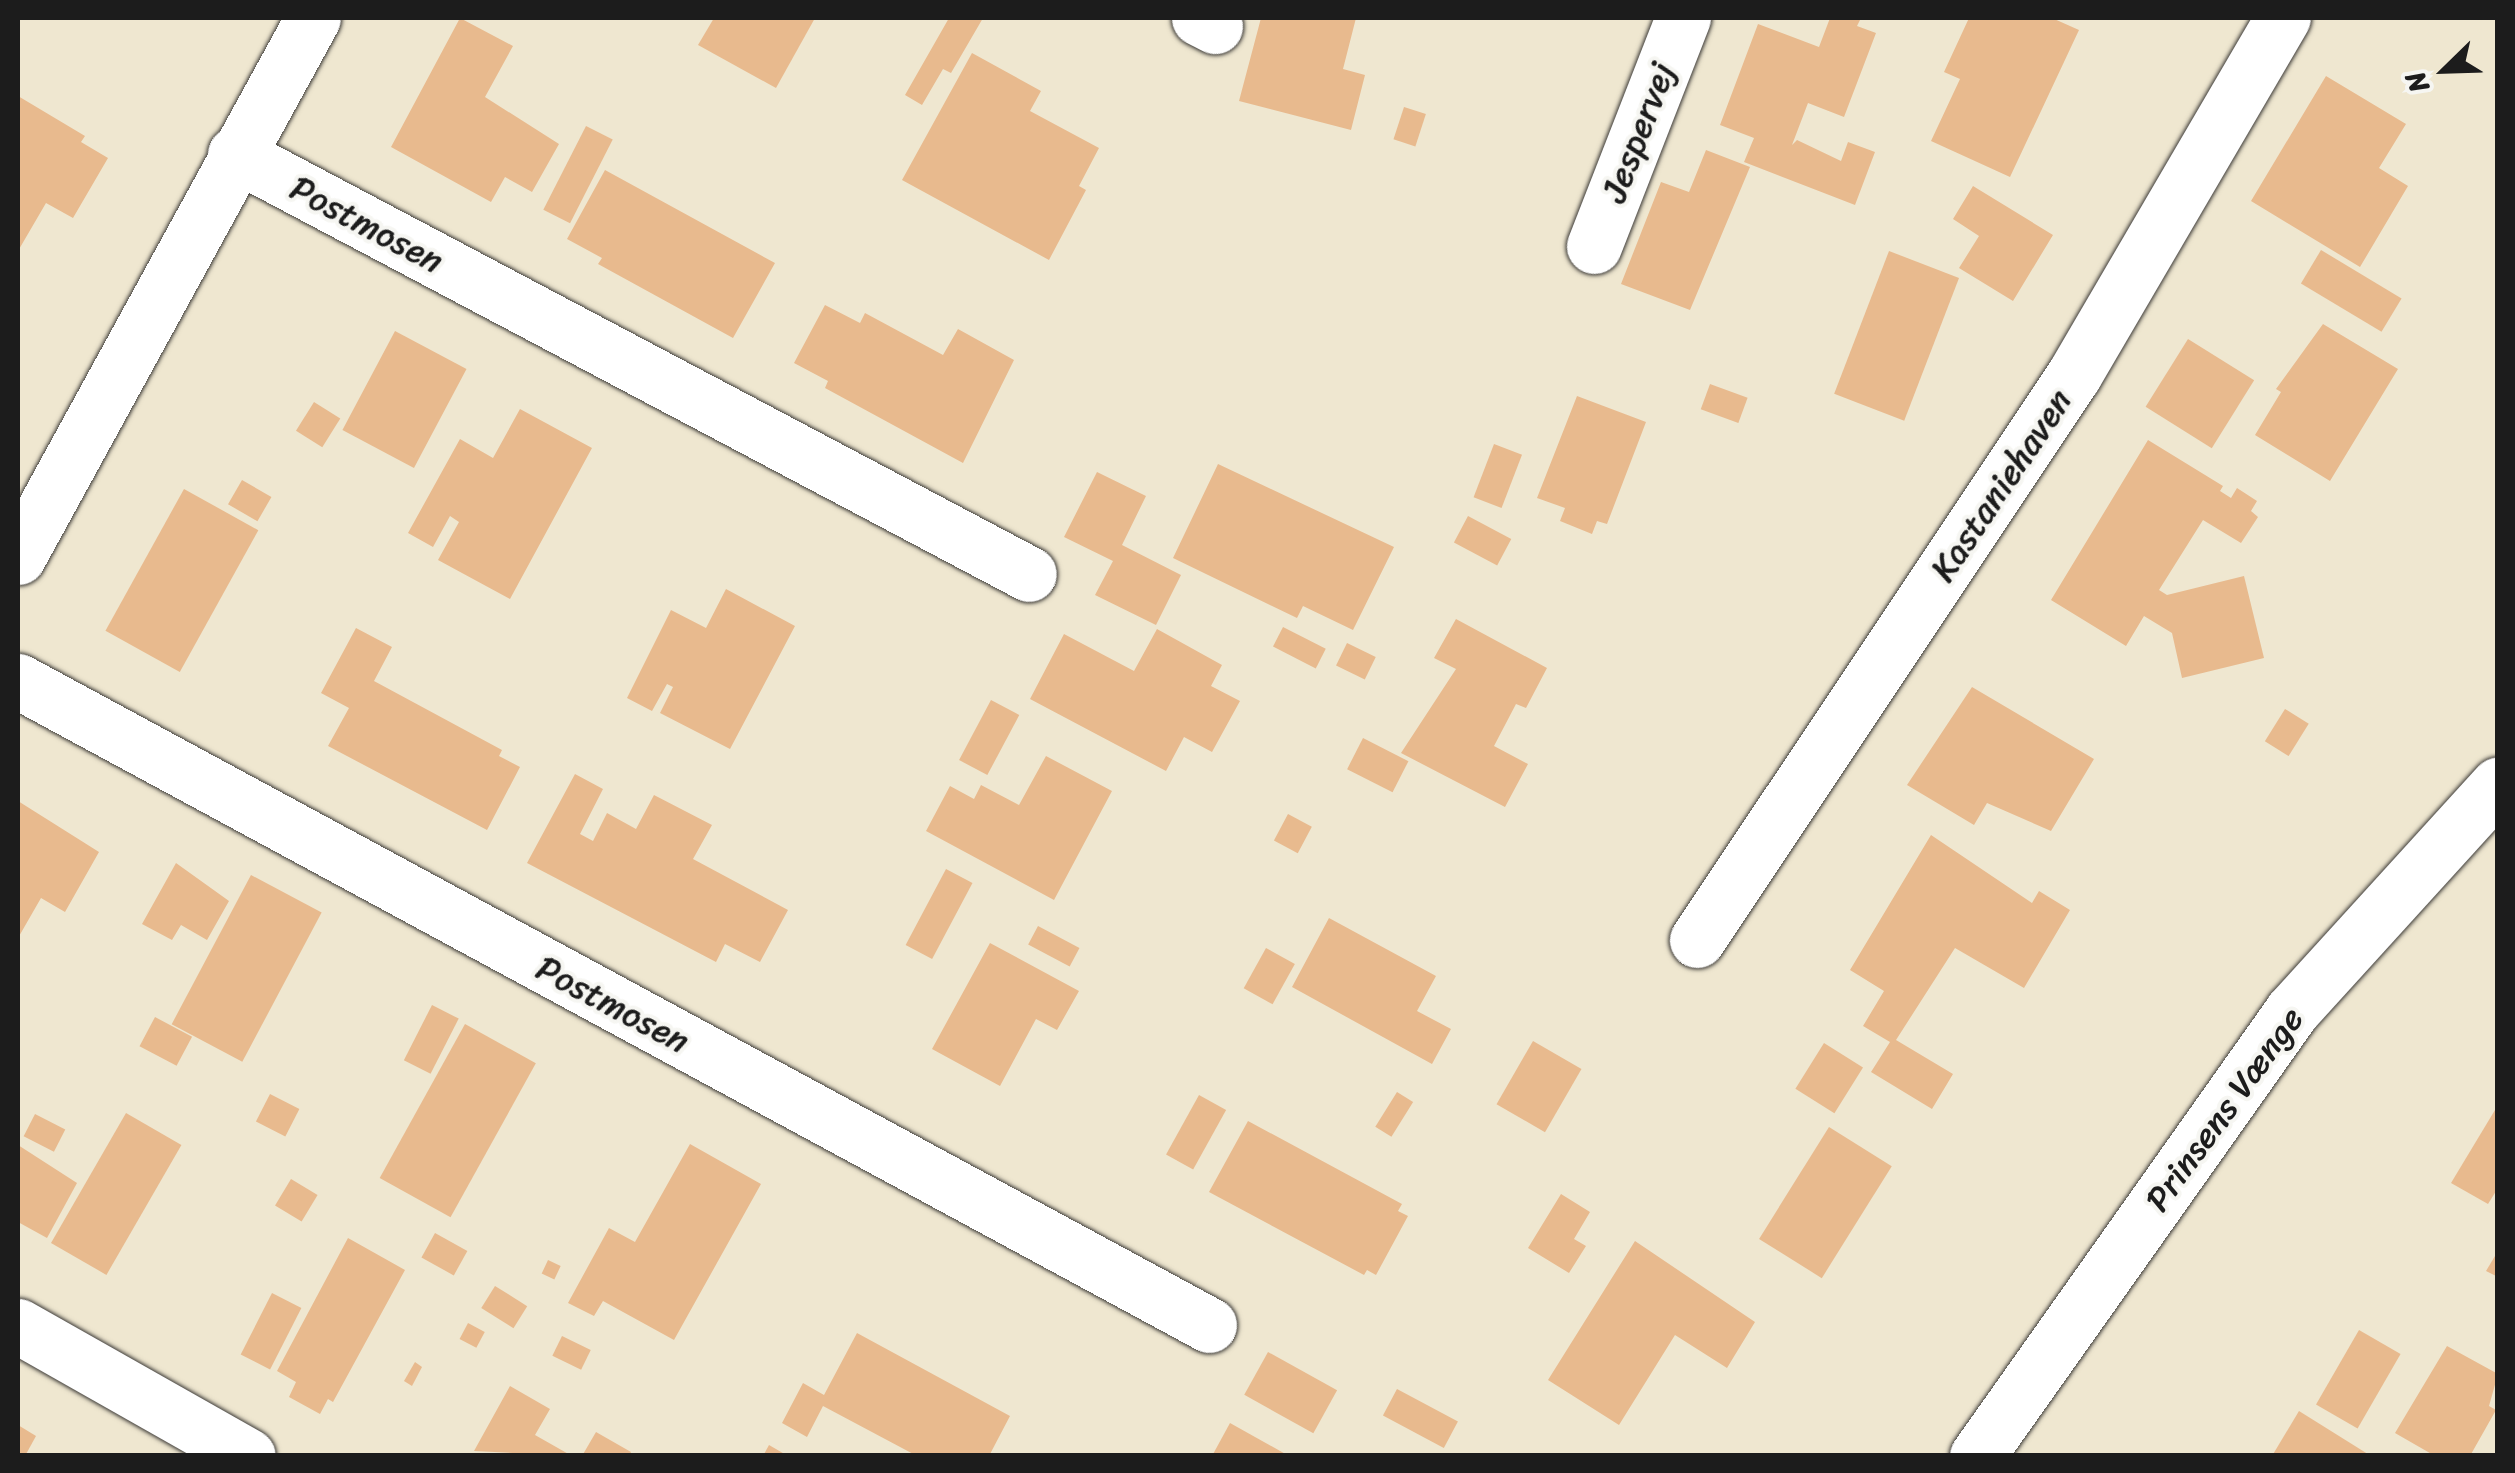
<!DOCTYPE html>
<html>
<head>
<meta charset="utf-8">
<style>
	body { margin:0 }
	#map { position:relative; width:2515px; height:1473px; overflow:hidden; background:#efe7d0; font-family:Sriracha,sans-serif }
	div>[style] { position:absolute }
	.building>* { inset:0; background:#e8ba8e; transform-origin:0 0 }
	.roads { filter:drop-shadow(0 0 2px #3c3a37) drop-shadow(0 0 2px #3c3a37) }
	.minor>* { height:55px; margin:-27.5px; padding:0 27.5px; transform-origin:27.5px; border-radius:27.5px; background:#fff }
	.tertiary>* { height:55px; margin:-27.5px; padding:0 27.5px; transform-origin:27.5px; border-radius:27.5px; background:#fff }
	span { translate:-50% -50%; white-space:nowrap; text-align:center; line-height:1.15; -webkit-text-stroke:8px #f6f6f2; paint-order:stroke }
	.street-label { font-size:35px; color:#1c1c1c }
	.frame { position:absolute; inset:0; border:20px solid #1c1c1c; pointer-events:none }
	.north { position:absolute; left:2395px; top:20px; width:100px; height:100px; -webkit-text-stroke:8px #f6f6f2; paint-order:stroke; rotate:247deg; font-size:28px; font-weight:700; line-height:40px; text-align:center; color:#1c1c1c }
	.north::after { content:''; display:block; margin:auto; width:35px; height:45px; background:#1c1c1c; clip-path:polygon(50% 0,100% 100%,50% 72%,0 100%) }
</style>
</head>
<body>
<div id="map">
	<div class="building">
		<div style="clip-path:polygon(460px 18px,513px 46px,485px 97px,559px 144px,532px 192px,505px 177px,491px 202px,391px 147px)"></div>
		<div style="clip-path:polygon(714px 18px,815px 18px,776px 88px,698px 45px)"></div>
		<div style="clip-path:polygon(949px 18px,983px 18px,951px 73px,943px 69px,922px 105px,905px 95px)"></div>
		<div style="clip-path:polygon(1261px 18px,1356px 18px,1343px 69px,1365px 75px,1351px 130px,1239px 101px)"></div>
		<div style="clip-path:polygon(1830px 18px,1861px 18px,1857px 26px,1876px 33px,1844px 117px,1808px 103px,1792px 145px,1797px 140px,1841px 161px,1848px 142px,1875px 152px,1855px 205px,1744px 162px,1754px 138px,1720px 125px,1758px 24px,1819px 47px)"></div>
		<div style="clip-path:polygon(1969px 18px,2052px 18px,2079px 30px,2010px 177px,1931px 141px,1960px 79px,1944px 72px)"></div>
		<div style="clip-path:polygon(972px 53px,1041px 91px,1030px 111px,1099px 148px,1079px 186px,1086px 190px,1049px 260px,902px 180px)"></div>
		<div style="clip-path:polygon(2326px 76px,2406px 124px,2379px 168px,2408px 186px,2360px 267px,2251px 201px)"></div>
		<div style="clip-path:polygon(18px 96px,85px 136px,81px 142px,108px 158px,73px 218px,46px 203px,18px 251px)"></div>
		<div style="left:1404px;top:107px;width:23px;height:34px;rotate:18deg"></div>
		<div style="left:586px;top:126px;width:30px;height:94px;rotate:27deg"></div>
		<div style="clip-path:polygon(1706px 150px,1750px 167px,1690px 310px,1621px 284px,1661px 182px,1689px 192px)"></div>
		<div style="clip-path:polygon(605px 170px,775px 263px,733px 338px,598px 264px,602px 258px,567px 239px)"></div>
		<div style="clip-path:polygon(1973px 186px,2053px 235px,2013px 301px,1959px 268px,1979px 236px,1953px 219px)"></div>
		<div style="left:2321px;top:250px;width:94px;height:39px;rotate:31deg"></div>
		<div style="left:1889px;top:251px;width:75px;height:153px;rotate:21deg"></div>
		<div style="clip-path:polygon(825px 305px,860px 323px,865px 313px,943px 355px,958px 329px,1014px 360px,963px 463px,825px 388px,828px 381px,794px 363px)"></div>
		<div style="clip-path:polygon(2323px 324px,2398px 369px,2330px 481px,2255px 435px,2281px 392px,2276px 389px)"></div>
		<div style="left:395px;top:331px;width:81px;height:112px;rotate:28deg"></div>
		<div style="left:2188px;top:339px;width:78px;height:80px;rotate:32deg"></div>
		<div style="left:1710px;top:384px;width:40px;height:27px;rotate:20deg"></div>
		<div style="clip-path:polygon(1577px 396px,1646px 422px,1607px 524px,1597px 521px,1592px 534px,1560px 521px,1565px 508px,1537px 498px)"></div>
		<div style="left:314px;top:402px;width:31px;height:34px;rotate:32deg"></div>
		<div style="clip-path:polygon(520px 409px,592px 448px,510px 599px,438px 560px,459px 522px,450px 516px,433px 547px,408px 533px,460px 439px,493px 458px)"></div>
		<div style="clip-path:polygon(2148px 440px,2223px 486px,2220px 491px,2231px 498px,2237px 488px,2257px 501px,2251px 511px,2258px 517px,2241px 543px,2203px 520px,2159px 590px,2167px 595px,2244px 576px,2264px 658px,2182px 678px,2172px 633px,2144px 616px,2126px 646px,2051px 600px)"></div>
		<div style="left:1494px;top:444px;width:30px;height:57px;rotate:21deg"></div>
		<div style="clip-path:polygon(1218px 464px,1394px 547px,1353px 630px,1303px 606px,1297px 618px,1173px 558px)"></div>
		<div style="clip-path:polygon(1097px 472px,1146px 496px,1122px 545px,1181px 575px,1156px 625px,1095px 595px,1113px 561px,1064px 537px)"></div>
		<div style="left:242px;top:480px;width:34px;height:28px;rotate:30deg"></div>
		<div style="left:184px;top:489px;width:85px;height:162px;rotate:29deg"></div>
		<div style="left:1468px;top:516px;width:49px;height:30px;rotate:28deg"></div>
		<div style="clip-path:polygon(726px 589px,795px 626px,730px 749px,660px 713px,673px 687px,667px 684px,652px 711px,627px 698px,671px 610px,706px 628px)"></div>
		<div style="clip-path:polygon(1456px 619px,1547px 668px,1526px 708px,1516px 704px,1494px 746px,1528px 764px,1505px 807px,1401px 753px,1456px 669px,1434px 658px)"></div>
		<div style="left:1283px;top:627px;width:48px;height:22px;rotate:27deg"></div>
		<div style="clip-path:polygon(356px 628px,392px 647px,374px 681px,502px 750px,499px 756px,520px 767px,487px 830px,328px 746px,349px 708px,321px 693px)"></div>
		<div style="clip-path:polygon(1157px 629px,1222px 665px,1211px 686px,1240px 701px,1212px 752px,1184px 737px,1166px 771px,1030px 699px,1064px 634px,1134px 671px)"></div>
		<div style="left:1347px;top:643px;width:32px;height:25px;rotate:26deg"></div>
		<div style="clip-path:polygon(1972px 687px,2094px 759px,2051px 831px,1987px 803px,1974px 825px,1907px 785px)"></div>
		<div style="left:991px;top:700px;width:32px;height:68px;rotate:28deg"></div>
		<div style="left:2285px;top:709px;width:28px;height:38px;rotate:32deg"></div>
		<div style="left:1363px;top:738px;width:51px;height:35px;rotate:27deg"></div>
		<div style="clip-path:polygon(1046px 756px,1112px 791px,1054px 900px,926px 831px,950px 786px,974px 799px,981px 785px,1019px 805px)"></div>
		<div style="clip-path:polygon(575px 774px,603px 789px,580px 834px,593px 841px,607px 813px,636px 829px,654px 795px,712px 825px,693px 859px,788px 910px,760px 962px,725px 944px,716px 962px,527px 863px)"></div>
		<div style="clip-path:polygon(18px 801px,99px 852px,65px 912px,41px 898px,18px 938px)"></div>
		<div style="left:1288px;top:814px;width:27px;height:30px;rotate:28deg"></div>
		<div style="clip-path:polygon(1931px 835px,2032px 903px,2039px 891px,2070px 910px,2024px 988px,1955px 948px,1896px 1040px,1953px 1074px,1932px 1109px,1871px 1072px,1890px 1042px,1863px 1026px,1884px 991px,1850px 970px)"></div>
		<div style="clip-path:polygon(176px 863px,229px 901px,207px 940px,181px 925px,172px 940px,142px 924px)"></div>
		<div style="left:946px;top:869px;width:30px;height:86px;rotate:28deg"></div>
		<div style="left:251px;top:875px;width:80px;height:169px;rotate:28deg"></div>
		<div style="clip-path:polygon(1329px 918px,1436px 976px,1417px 1011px,1451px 1029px,1432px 1064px,1292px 987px)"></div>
		<div style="left:1038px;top:926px;width:47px;height:21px;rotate:28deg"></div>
		<div style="clip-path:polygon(990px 943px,1079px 991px,1057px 1030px,1036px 1019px,1000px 1086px,932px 1049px)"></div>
		<div style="left:1266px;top:948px;width:33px;height:46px;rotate:29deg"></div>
		<div style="left:432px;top:1005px;width:30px;height:62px;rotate:27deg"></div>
		<div style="left:155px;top:1017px;width:42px;height:33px;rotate:28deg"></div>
		<div style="left:465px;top:1024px;width:81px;height:176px;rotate:29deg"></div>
		<div style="left:1533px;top:1041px;width:56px;height:73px;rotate:30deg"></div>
		<div style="left:1824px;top:1043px;width:46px;height:54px;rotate:32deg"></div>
		<div style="left:1397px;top:1092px;width:19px;height:41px;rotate:32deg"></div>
		<div style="left:270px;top:1094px;width:33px;height:31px;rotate:27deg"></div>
		<div style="left:1199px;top:1095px;width:31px;height:68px;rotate:29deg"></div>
		<div style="clip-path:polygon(2498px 1105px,2498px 1188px,2488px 1204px,2451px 1183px)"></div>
		<div style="left:126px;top:1113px;width:64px;height:150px;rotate:30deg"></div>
		<div style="left:35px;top:1114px;width:34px;height:25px;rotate:27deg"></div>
		<div style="clip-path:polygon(1248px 1121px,1402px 1204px,1398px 1211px,1408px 1216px,1376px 1275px,1367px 1270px,1364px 1275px,1209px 1192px)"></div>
		<div style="left:1829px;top:1127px;width:74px;height:132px;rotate:32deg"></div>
		<div style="clip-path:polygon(690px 1144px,761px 1184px,674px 1340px,603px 1301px,594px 1316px,568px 1303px,609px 1228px,635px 1242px)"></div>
		<div style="clip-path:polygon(18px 1145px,77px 1183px,47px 1238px,18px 1222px)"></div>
		<div style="left:291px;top:1179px;width:31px;height:31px;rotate:31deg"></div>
		<div style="clip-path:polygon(1561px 1194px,1590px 1212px,1574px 1239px,1586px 1246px,1569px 1273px,1528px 1248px)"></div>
		<div style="left:435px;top:1233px;width:37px;height:28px;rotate:29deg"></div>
		<div style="clip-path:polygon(348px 1238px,405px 1270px,333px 1402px,328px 1399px,320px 1414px,289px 1397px,296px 1382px,277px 1371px)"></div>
		<div style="clip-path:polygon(1635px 1241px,1755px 1322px,1727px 1368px,1675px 1335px,1619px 1425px,1548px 1380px)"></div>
		<div style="clip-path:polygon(2498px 1251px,2498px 1277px,2486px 1271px)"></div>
		<div style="left:548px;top:1260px;width:14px;height:15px;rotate:25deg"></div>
		<div style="left:495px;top:1286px;width:38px;height:26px;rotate:32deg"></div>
		<div style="left:272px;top:1293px;width:33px;height:69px;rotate:27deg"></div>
		<div style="left:468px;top:1323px;width:19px;height:18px;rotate:28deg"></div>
		<div style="left:2359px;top:1330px;width:48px;height:86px;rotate:30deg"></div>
		<div style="clip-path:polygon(857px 1333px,1010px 1416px,989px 1456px,917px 1456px,823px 1406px,807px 1437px,782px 1423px,803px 1383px,824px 1395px)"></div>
		<div style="left:562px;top:1336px;width:32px;height:22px;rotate:26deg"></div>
		<div style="clip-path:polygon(2447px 1346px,2498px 1374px,2489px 1406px,2496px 1410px,2470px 1456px,2435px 1456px,2395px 1433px)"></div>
		<div style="left:1268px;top:1352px;width:79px;height:49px;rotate:29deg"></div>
		<div style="clip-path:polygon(415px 1362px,422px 1367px,412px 1386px,404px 1381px)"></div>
		<div style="clip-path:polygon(510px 1386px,550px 1409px,535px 1435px,572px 1456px,474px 1451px)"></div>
		<div style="left:1397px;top:1389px;width:69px;height:30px;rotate:28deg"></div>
		<div style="clip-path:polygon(2299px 1411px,2371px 1456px,2272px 1456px)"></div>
		<div style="clip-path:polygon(1230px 1423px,1289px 1456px,1212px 1456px)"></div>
		<div style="clip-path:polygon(18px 1425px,36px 1436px,25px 1456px,18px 1456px)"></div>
		<div style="clip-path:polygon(596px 1432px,631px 1452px,629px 1456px,582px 1456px)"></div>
		<div style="clip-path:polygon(769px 1445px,788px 1456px,763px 1456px)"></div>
	</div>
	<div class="roads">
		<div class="minor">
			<div style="left:1199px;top:18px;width:18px;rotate:27deg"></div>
			<div style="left:235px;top:154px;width:898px;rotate:27.88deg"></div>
			<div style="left:1594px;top:246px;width:245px;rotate:-68.7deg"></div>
			<div style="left:18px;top:557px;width:614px;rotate:-61.31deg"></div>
			<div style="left:18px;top:681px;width:1354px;rotate:28.4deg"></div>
			<div style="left:1697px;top:940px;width:679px;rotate:-56.29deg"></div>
			<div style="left:2074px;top:375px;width:414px;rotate:-59.7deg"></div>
			<div style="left:18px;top:1326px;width:264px;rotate:29.5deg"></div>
		</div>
		<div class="tertiary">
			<div style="left:1977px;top:1456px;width:545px;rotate:-54.71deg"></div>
			<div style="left:2292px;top:1011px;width:306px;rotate:-47.7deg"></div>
		</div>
	</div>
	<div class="street-label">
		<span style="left:1638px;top:132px;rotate:-69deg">Jespervej</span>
		<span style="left:367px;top:224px;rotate:28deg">Postmosen</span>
		<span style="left:2001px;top:485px;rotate:-56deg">Kastaniehaven</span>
		<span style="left:613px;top:1004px;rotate:28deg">Postmosen</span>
		<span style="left:2224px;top:1109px;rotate:-54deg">Prinsens Vænge</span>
	</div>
	<div class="frame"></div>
	<div class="north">N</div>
</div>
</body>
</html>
